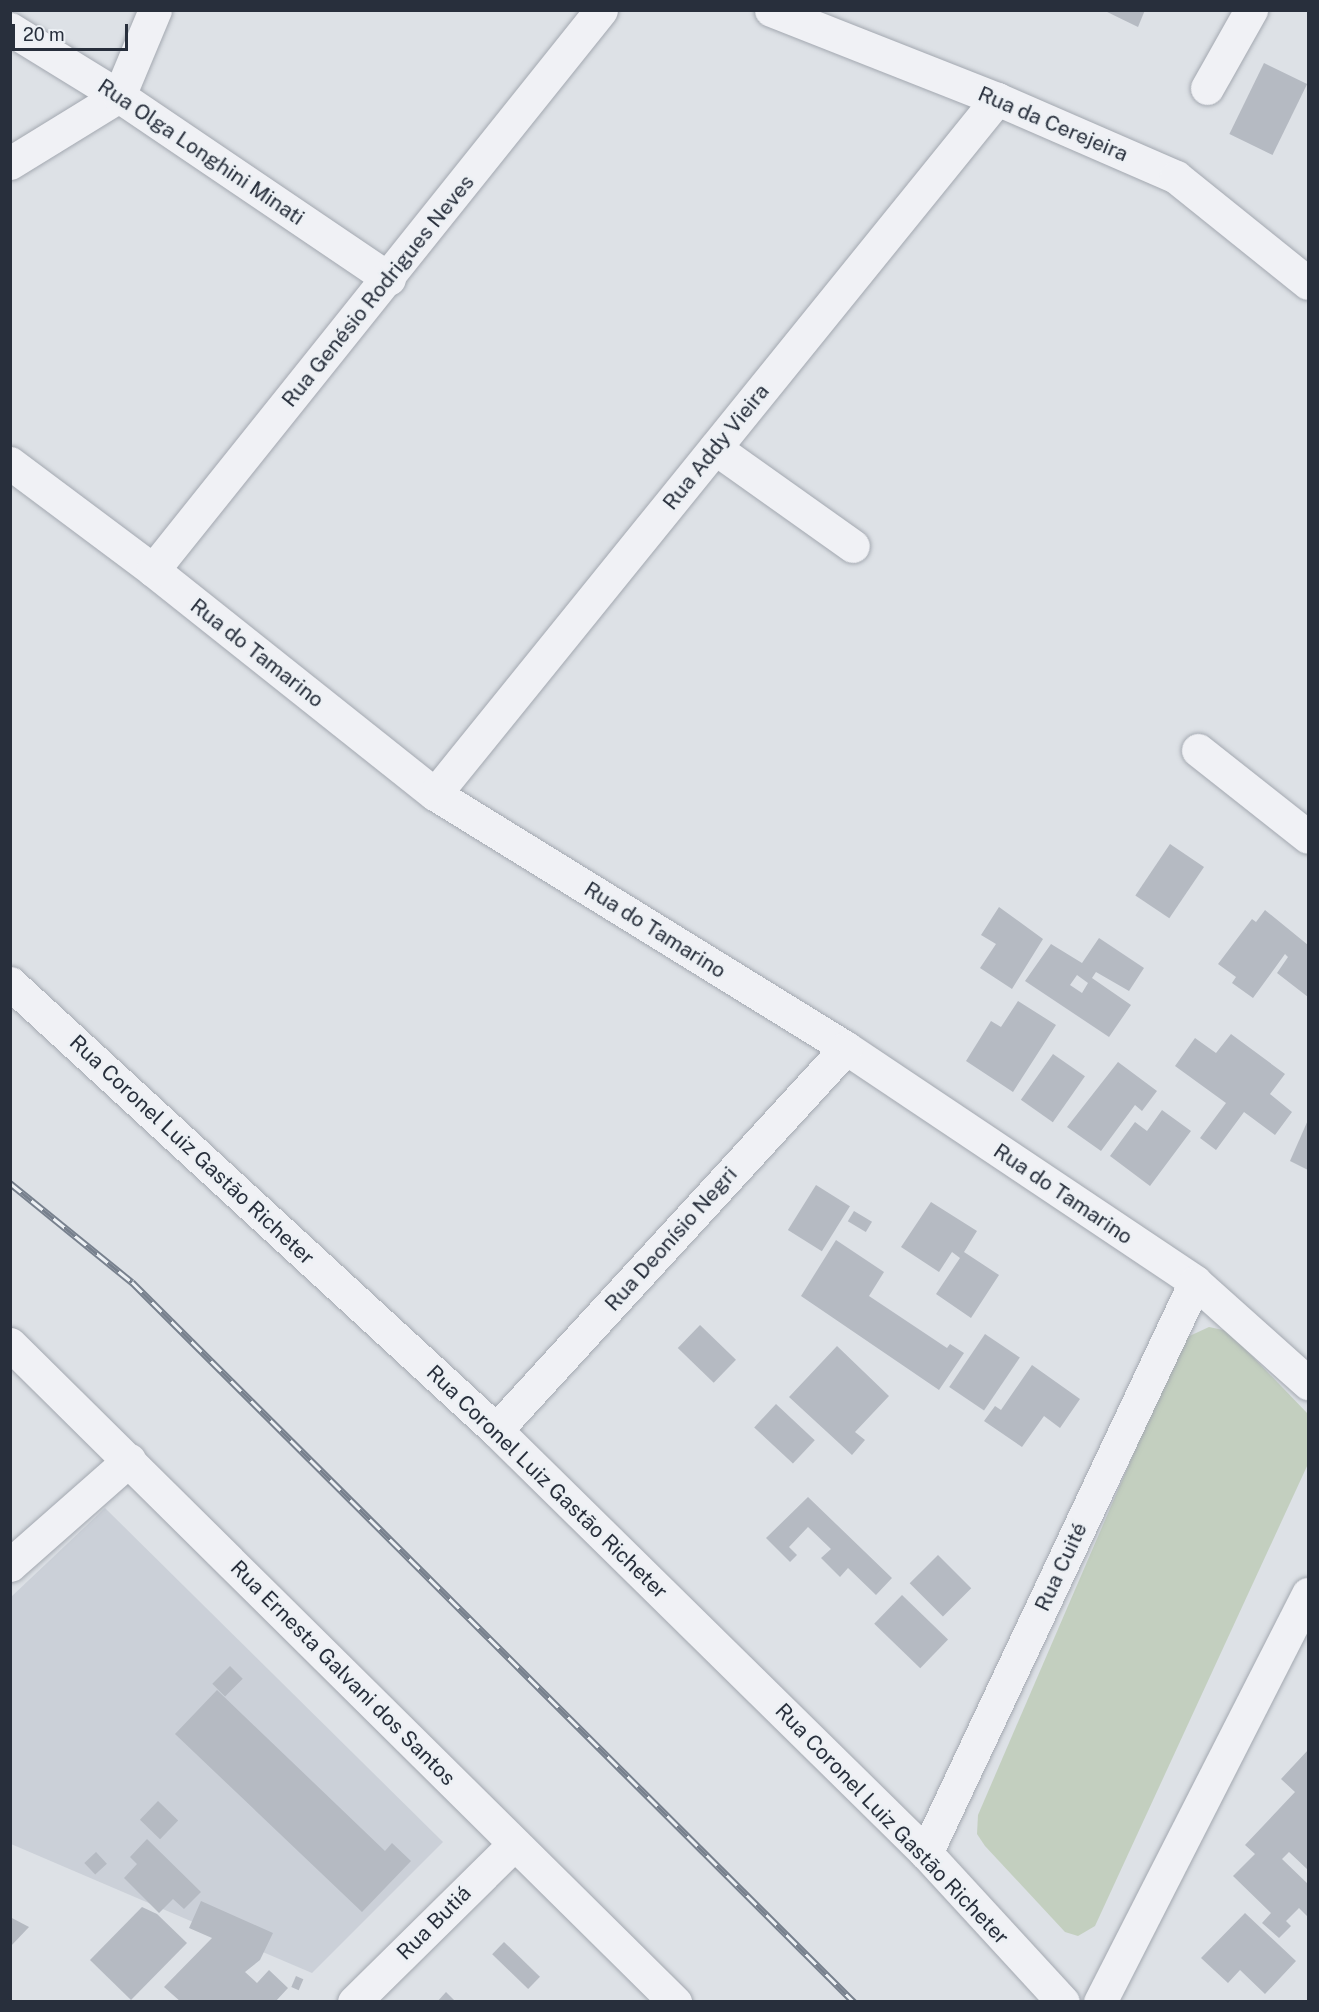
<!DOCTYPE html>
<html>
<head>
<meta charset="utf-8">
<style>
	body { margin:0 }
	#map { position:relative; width:1319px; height:2012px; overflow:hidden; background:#dde1e6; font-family:"Public Sans",sans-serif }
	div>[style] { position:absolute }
	.built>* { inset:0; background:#cbd0d8 }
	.green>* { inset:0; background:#c3cfbf }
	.building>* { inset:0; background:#b5bac2; transform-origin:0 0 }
	.roads { filter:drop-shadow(0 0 2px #a3a8b0) drop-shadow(0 0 2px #a3a8b0) }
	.minor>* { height:33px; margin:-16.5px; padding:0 16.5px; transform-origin:16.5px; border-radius:16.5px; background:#f0f1f5 }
	.rail>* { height:7px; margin-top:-3.5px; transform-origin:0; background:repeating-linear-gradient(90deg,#ecf0f4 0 14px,#78818e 0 28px); box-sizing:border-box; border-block:2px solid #78818e }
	span { translate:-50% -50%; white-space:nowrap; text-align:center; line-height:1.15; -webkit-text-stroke:4.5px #ecf0f4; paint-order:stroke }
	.street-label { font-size:21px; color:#282f3c }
	.frame { position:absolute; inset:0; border:12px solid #282f3c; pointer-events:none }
	.scale { position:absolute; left:12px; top:24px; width:116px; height:27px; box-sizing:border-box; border:3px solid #282f3c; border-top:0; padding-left:8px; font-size:18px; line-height:21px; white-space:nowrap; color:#282f3c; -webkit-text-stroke:4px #ecf0f4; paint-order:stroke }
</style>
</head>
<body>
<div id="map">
	<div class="built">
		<div style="clip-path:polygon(105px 1508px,443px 1842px,312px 1973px,11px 1844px,11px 1597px)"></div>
	</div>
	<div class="green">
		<div style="clip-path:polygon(1209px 1327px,1228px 1331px,1308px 1414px,1308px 1464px,1095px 1926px,1078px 1936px,1065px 1932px,985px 1846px,977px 1834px,978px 1815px,1183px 1339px)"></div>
	</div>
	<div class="building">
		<div style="clip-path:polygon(1103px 10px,1145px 10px,1138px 27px)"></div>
		<div style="left:1264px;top:63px;width:48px;height:79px;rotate:26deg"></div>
		<div style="left:1170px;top:844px;width:41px;height:62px;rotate:34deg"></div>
		<div style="clip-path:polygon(999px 907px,1043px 939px,1012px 989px,980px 968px,996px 944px,981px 935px)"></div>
		<div style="clip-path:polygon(1265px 910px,1308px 945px,1308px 997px,1277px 973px,1288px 957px,1285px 954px,1253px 998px,1232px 983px,1236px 977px,1218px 964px,1252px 919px,1256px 922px)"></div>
		<div style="clip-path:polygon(evenodd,1099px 938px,1144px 968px,1129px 991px,1096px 972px,1092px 978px,1131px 1005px,1109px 1037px,1025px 981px,1051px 944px,1082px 963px,1099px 938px,1077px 975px,1088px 983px,1082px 993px,1070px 985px,1077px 975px)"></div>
		<div style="clip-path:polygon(1018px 1001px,1056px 1025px,1013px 1092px,966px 1061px,991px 1021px,1001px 1027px)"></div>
		<div style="clip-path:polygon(1231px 1034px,1285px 1074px,1270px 1094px,1292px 1112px,1275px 1135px,1244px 1112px,1216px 1150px,1200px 1138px,1226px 1103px,1175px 1066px,1195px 1038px,1216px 1053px)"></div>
		<div style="left:1053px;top:1054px;width:39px;height:56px;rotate:35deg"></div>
		<div style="clip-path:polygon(1118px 1062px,1157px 1091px,1142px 1111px,1135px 1105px,1101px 1151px,1067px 1127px)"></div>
		<div style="clip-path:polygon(1162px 1110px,1191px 1131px,1150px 1186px,1110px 1156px,1135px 1122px,1147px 1131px)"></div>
		<div style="clip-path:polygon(1308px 1120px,1308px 1170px,1290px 1161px)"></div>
		<div style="left:816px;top:1185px;width:40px;height:53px;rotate:32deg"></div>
		<div style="clip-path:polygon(931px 1202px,977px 1231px,964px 1252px,999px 1275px,971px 1318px,936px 1294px,960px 1258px,952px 1252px,939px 1272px,901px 1247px)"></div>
		<div style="left:854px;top:1211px;width:21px;height:12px;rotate:31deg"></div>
		<div style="clip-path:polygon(836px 1240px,884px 1272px,869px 1296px,947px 1348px,950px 1344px,964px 1353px,939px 1390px,801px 1296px)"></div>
		<div style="left:700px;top:1325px;width:50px;height:32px;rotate:44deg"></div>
		<div style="left:985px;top:1334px;width:42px;height:64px;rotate:34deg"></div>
		<div style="clip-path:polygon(837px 1346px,889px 1396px,855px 1432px,865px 1440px,852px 1455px,789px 1397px)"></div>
		<div style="clip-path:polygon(1032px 1365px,1080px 1399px,1060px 1428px,1044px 1416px,1022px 1447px,984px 1421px,995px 1406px,1001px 1410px)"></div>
		<div style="left:776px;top:1404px;width:53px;height:32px;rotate:43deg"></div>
		<div style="clip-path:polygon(808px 1497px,892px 1578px,876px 1595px,848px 1568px,840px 1577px,821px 1558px,831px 1549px,808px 1527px,789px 1547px,797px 1555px,790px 1562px,766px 1538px)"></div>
		<div style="left:938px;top:1555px;width:47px;height:40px;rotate:45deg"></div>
		<div style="left:902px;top:1595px;width:64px;height:40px;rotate:44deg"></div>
		<div style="left:230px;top:1666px;width:18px;height:25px;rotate:45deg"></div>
		<div style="clip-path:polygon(217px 1690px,385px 1851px,392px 1843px,411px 1861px,362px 1912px,175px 1734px)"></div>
		<div style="clip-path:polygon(1308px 1750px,1308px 1870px,1289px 1852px,1282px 1859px,1308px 1884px,1308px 1917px,1299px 1908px,1286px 1921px,1291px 1926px,1279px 1938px,1262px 1923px,1271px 1913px,1233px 1876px,1255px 1854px,1245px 1845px,1295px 1792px,1281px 1779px)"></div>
		<div style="left:158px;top:1801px;width:28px;height:26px;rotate:44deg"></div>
		<div style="clip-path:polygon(147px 1839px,201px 1892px,184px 1909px,173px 1899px,159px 1913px,124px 1878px,137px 1864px,130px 1857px)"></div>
		<div style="left:96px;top:1852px;width:16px;height:16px;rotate:47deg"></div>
		<div style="clip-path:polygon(201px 1901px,273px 1933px,260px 1960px,245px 1972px,257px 1983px,269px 1970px,288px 1988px,275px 2002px,181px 2002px,164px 1987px,212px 1938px,189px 1928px)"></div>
		<div style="clip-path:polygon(142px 1907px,157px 1914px,187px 1943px,131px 2000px,90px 1960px)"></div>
		<div style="clip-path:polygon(1245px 1913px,1296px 1961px,1265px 1994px,1240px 1970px,1228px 1983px,1201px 1958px)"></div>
		<div style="clip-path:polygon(10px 1917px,29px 1927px,10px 1947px)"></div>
		<div style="left:504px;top:1942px;width:50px;height:17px;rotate:44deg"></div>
		<div style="left:296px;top:1976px;width:8px;height:12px;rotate:23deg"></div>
		<div style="clip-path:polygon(446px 1992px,456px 2002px,437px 2002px)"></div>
	</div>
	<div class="roads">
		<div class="minor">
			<div style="left:771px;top:10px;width:243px;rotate:21.5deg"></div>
			<div style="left:997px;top:99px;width:195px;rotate:23.5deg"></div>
			<div style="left:1176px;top:177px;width:169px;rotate:38.8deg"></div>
			<div style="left:10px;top:29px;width:128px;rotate:31.6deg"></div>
			<div style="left:119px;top:96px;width:326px;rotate:34.1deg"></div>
			<div style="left:1207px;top:88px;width:90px;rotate:-60.6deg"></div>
			<div style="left:10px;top:163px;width:128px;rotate:-31.6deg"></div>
			<div style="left:119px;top:96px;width:93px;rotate:-67.3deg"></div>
			<div style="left:715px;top:448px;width:169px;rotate:35.4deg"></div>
			<div style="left:10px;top:463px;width:179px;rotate:36.8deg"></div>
			<div style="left:153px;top:570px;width:360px;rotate:38.5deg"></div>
			<div style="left:435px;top:794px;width:483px;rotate:31.7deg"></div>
			<div style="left:846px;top:1048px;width:420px;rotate:33.8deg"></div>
			<div style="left:1195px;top:1282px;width:152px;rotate:41.8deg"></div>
			<div style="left:153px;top:570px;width:717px;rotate:-51.34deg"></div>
			<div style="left:1198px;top:750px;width:140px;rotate:38.3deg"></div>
			<div style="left:435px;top:794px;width:894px;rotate:-51.04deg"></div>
			<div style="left:10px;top:983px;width:660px;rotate:42.61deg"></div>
			<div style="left:496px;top:1430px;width:603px;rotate:44.53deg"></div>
			<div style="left:926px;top:1853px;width:202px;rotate:47.4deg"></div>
			<div style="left:10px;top:1344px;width:936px;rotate:44.7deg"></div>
			<div style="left:496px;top:1430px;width:518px;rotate:-47.5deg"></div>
			<div style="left:10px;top:1565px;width:159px;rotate:-41.4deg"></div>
			<div style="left:926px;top:1853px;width:631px;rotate:-64.77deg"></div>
			<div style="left:354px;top:2002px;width:225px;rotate:-44.6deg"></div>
			<div style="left:1100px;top:2002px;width:458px;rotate:-63deg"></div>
		</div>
	</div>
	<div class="rail">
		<div style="left:10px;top:1183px;width:157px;rotate:39.1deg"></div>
		<div style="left:132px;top:1282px;width:1020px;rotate:44.92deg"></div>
	</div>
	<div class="street-label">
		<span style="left:1053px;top:124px;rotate:23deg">Rua da Cerejeira</span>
		<span style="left:201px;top:152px;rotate:34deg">Rua Olga Longhini Minati</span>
		<span style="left:378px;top:291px;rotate:-51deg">Rua Genésio Rodrigues Neves</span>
		<span style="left:716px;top:447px;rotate:-51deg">Rua Addy Vieira</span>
		<span style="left:257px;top:653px;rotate:38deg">Rua do Tamarino</span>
		<span style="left:655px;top:930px;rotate:32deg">Rua do Tamarino</span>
		<span style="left:192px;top:1150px;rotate:43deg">Rua Coronel Luiz Gastão Richeter</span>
		<span style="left:1063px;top:1194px;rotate:34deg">Rua do Tamarino</span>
		<span style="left:671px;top:1239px;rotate:-48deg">Rua Deonísio Negri</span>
		<span style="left:547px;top:1482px;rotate:44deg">Rua Coronel Luiz Gastão Richeter</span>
		<span style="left:1061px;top:1567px;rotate:-65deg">Rua Cuité</span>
		<span style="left:343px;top:1673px;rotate:45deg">Rua Ernesta Galvani dos Santos</span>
		<span style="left:892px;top:1824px;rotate:46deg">Rua Coronel Luiz Gastão Richeter</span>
		<span style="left:434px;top:1923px;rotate:-45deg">Rua Butiá</span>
	</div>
	<div class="frame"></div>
	<div class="scale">20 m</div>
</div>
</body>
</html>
